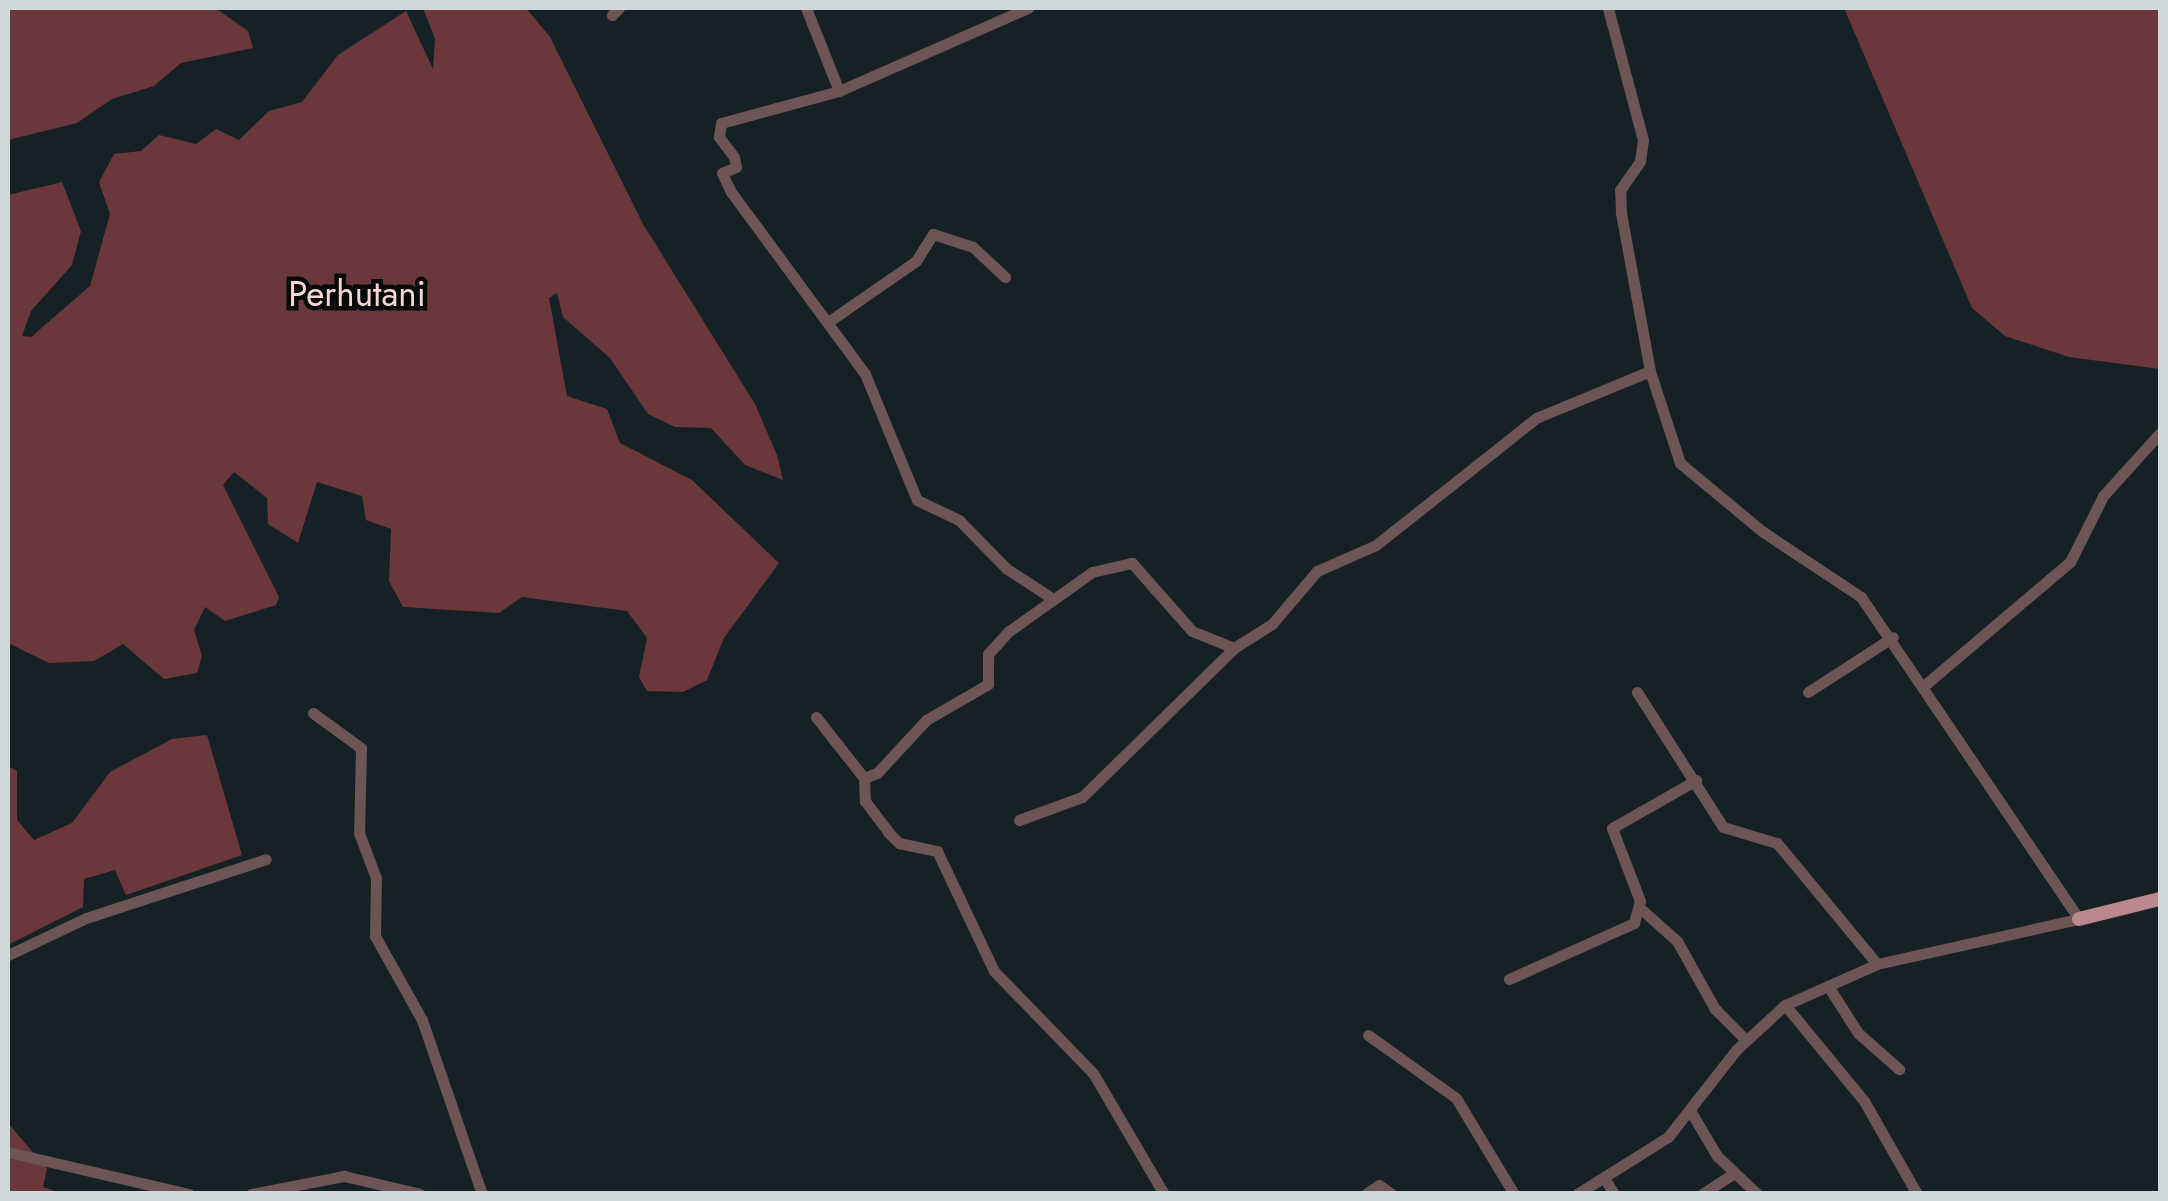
<!DOCTYPE html>
<html>
<head>
<meta charset="utf-8">
<style>
	body { margin:0 }
	#map { position:relative; width:2168px; height:1201px; overflow:hidden; background:#152125; font-family:Jost,sans-serif }
	div>[style] { position:absolute }
	.forest>* { inset:0; background:#6a373b }
	.minor>* { height:11px; margin:-5.5px; padding:0 5.5px; transform-origin:5.5px; border-radius:5.5px; background:#6d5455 }
	.major>* { height:14px; margin:-7px; padding:0 7px; transform-origin:7px; border-radius:7px; background:#bb898b }
	span { translate:-50% -50%; white-space:nowrap; text-align:center; line-height:1.15; -webkit-text-stroke:9px #050a0b; paint-order:stroke }
	.park-label { font-size:35px; color:#fad5d6 }
	.frame { position:absolute; inset:0; border:10px solid #d0d8db; pointer-events:none }
</style>
</head>
<body>
<div id="map">
	<div class="forest">
		<div style="clip-path:polygon(8px 8px,215px 8px,248px 31px,253px 48px,181px 63px,154px 86px,112px 99px,77px 123px,8px 140px)"></div>
		<div style="clip-path:polygon(423px 8px,526px 8px,550px 37px,643px 224px,755px 404px,777px 455px,783px 480px,745px 465px,711px 428px,675px 427px,648px 414px,610px 358px,563px 317px,557px 293px,549px 298px,567px 396px,607px 409px,620px 443px,692px 480px,779px 563px,724px 638px,707px 680px,683px 692px,647px 691px,639px 677px,647px 638px,627px 611px,522px 597px,499px 613px,403px 607px,389px 581px,391px 529px,366px 520px,362px 496px,317px 482px,298px 543px,268px 524px,267px 498px,234px 472px,223px 485px,279px 597px,276px 605px,225px 621px,205px 607px,194px 630px,202px 656px,197px 673px,164px 679px,123px 644px,94px 661px,49px 663px,8px 643px,8px 195px,62px 182px,81px 231px,72px 265px,31px 311px,22px 336px,31px 337px,90px 286px,110px 214px,99px 182px,114px 154px,141px 151px,159px 135px,196px 144px,216px 129px,239px 140px,269px 111px,302px 102px,338px 55px,406px 11px,433px 69px,435px 39px)"></div>
		<div style="clip-path:polygon(1844px 8px,2160px 8px,2160px 369px,2069px 357px,2005px 336px,1972px 308px)"></div>
		<div style="clip-path:polygon(207px 735px,242px 855px,126px 895px,115px 870px,84px 879px,83px 907px,8px 945px,8px 766px,17px 771px,17px 820px,34px 840px,72px 823px,110px 772px,172px 739px)"></div>
		<div style="clip-path:polygon(8px 1123px,47px 1169px,43px 1187px,61px 1193px,8px 1193px)"></div>
	</div>
	<div class="minor">
		<div style="left:806px;top:8px;width:89px;rotate:68.3deg"></div>
		<div style="left:1028px;top:8px;width:206px;rotate:156.3deg"></div>
		<div style="left:839px;top:91px;width:122px;rotate:164.8deg"></div>
		<div style="left:721px;top:123px;width:14px;rotate:98deg"></div>
		<div style="left:719px;top:137px;width:25px;rotate:53deg"></div>
		<div style="left:734px;top:157px;width:10px;rotate:79deg"></div>
		<div style="left:736px;top:167px;width:15px;rotate:157deg"></div>
		<div style="left:722px;top:173px;width:21px;rotate:65deg"></div>
		<div style="left:731px;top:192px;width:226px;rotate:53.6deg"></div>
		<div style="left:865px;top:374px;width:136px;rotate:67.6deg"></div>
		<div style="left:917px;top:500px;width:47px;rotate:25.5deg"></div>
		<div style="left:959px;top:520px;width:69px;rotate:45.6deg"></div>
		<div style="left:1007px;top:569px;width:54px;rotate:32.8deg"></div>
		<div style="left:612px;top:15px;width:10px;rotate:-45deg"></div>
		<div style="left:831px;top:320px;width:103px;rotate:-34.8deg"></div>
		<div style="left:916px;top:261px;width:32px;rotate:-58deg"></div>
		<div style="left:933px;top:234px;width:42px;rotate:18deg"></div>
		<div style="left:973px;top:247px;width:44px;rotate:43.2deg"></div>
		<div style="left:1926px;top:684px;width:189px;rotate:-40.3deg"></div>
		<div style="left:2070px;top:562px;width:74px;rotate:-63.4deg"></div>
		<div style="left:2103px;top:496px;width:85px;rotate:-47.9deg"></div>
		<div style="left:1637px;top:692px;width:160px;rotate:57.5deg"></div>
		<div style="left:1723px;top:827px;width:56px;rotate:16.5deg"></div>
		<div style="left:1777px;top:843px;width:157px;rotate:50.4deg"></div>
		<div style="left:1808px;top:692px;width:101px;rotate:-32.9deg"></div>
		<div style="left:313px;top:713px;width:59px;rotate:36.1deg"></div>
		<div style="left:361px;top:748px;width:85px;rotate:91.3deg"></div>
		<div style="left:359px;top:833px;width:48px;rotate:69.3deg"></div>
		<div style="left:376px;top:878px;width:58px;rotate:91deg"></div>
		<div style="left:375px;top:936px;width:96px;rotate:60.8deg"></div>
		<div style="left:422px;top:1020px;width:184px;rotate:71deg"></div>
		<div style="left:816px;top:717px;width:78px;rotate:51.8deg"></div>
		<div style="left:864px;top:778px;width:14px;rotate:-21deg"></div>
		<div style="left:877px;top:773px;width:72px;rotate:-47.2deg"></div>
		<div style="left:926px;top:720px;width:72px;rotate:-30.1deg"></div>
		<div style="left:988px;top:684px;width:30px;rotate:-90deg"></div>
		<div style="left:988px;top:654px;width:31px;rotate:-48deg"></div>
		<div style="left:1009px;top:631px;width:102px;rotate:-35.4deg"></div>
		<div style="left:1092px;top:572px;width:41px;rotate:-12.7deg"></div>
		<div style="left:1132px;top:563px;width:91px;rotate:48.6deg"></div>
		<div style="left:1192px;top:631px;width:45px;rotate:22deg"></div>
		<div style="left:864px;top:778px;width:23px;rotate:88deg"></div>
		<div style="left:865px;top:801px;width:39px;rotate:53deg"></div>
		<div style="left:888px;top:832px;width:16px;rotate:45deg"></div>
		<div style="left:899px;top:843px;width:39px;rotate:12deg"></div>
		<div style="left:937px;top:851px;width:133px;rotate:64.6deg"></div>
		<div style="left:994px;top:971px;width:142px;rotate:45.9deg"></div>
		<div style="left:1093px;top:1073px;width:140px;rotate:59.6deg"></div>
		<div style="left:1019px;top:820px;width:67px;rotate:-20.1deg"></div>
		<div style="left:1082px;top:797px;width:213px;rotate:-44.4deg"></div>
		<div style="left:1234px;top:648px;width:45px;rotate:-32.3deg"></div>
		<div style="left:1272px;top:624px;width:70px;rotate:-49.7deg"></div>
		<div style="left:1317px;top:571px;width:64px;rotate:-23.8deg"></div>
		<div style="left:1376px;top:545px;width:204px;rotate:-38.4deg"></div>
		<div style="left:1536px;top:418px;width:123px;rotate:-22.4deg"></div>
		<div style="left:1641px;top:909px;width:48px;rotate:41.6deg"></div>
		<div style="left:1677px;top:941px;width:78px;rotate:60.8deg"></div>
		<div style="left:1715px;top:1009px;width:44px;rotate:45deg"></div>
		<div style="left:8px;top:955px;width:86px;rotate:-25.4deg"></div>
		<div style="left:86px;top:918px;width:189px;rotate:-18.1deg"></div>
		<div style="left:1509px;top:979px;width:137px;rotate:-24.1deg"></div>
		<div style="left:1634px;top:923px;width:23px;rotate:-75deg"></div>
		<div style="left:1640px;top:901px;width:78px;rotate:-111deg"></div>
		<div style="left:1612px;top:828px;width:97px;rotate:-29.7deg"></div>
		<div style="left:1828px;top:986px;width:56px;rotate:57.4deg"></div>
		<div style="left:1858px;top:1033px;width:55px;rotate:41.3deg"></div>
		<div style="left:1785px;top:1005px;width:124px;rotate:50.5deg"></div>
		<div style="left:1864px;top:1101px;width:107px;rotate:60.3deg"></div>
		<div style="left:1368px;top:1035px;width:108px;rotate:35.6deg"></div>
		<div style="left:1456px;top:1098px;width:112px;rotate:58.9deg"></div>
		<div style="left:1691px;top:1112px;width:51px;rotate:59.4deg"></div>
		<div style="left:1717px;top:1156px;width:55px;rotate:43.5deg"></div>
		<div style="left:8px;top:1152px;width:186px;rotate:13.1deg"></div>
		<div style="left:1605px;top:1179px;width:17px;rotate:59deg"></div>
		<div style="left:251px;top:1194px;width:95px;rotate:-11deg"></div>
		<div style="left:344px;top:1176px;width:78px;rotate:13.3deg"></div>
		<div style="left:1366px;top:1194px;width:16px;rotate:-35deg"></div>
		<div style="left:1379px;top:1185px;width:16px;rotate:35deg"></div>
		<div style="left:1577px;top:1194px;width:107px;rotate:-32.1deg"></div>
		<div style="left:1668px;top:1137px;width:110px;rotate:-52deg"></div>
		<div style="left:1736px;top:1050px;width:67px;rotate:-42.6deg"></div>
		<div style="left:1785px;top:1005px;width:101px;rotate:-24deg"></div>
		<div style="left:1877px;top:964px;width:207px;rotate:-12.6deg"></div>
		<div style="left:2079px;top:919px;width:389px;rotate:-124.1deg"></div>
		<div style="left:1861px;top:597px;width:118px;rotate:-146.4deg"></div>
		<div style="left:1763px;top:532px;width:108px;rotate:-140.3deg"></div>
		<div style="left:1680px;top:463px;width:97px;rotate:-108.1deg"></div>
		<div style="left:1650px;top:371px;width:161px;rotate:-100.4deg"></div>
		<div style="left:1621px;top:213px;width:23px;rotate:-92deg"></div>
		<div style="left:1620px;top:190px;width:35px;rotate:-55deg"></div>
		<div style="left:1640px;top:161px;width:21px;rotate:-82deg"></div>
		<div style="left:1643px;top:140px;width:137px;rotate:-104.9deg"></div>
		<div style="left:1702px;top:1194px;width:37px;rotate:-33deg"></div>
	</div>
	<div class="major">
		<div style="left:2079px;top:919px;width:83px;rotate:-13.9deg"></div>
	</div>
	<div class="park-label">
		<span style="left:357px;top:294px">Perhutani</span>
	</div>
	<div class="frame"></div>
</div>
</body>
</html>
